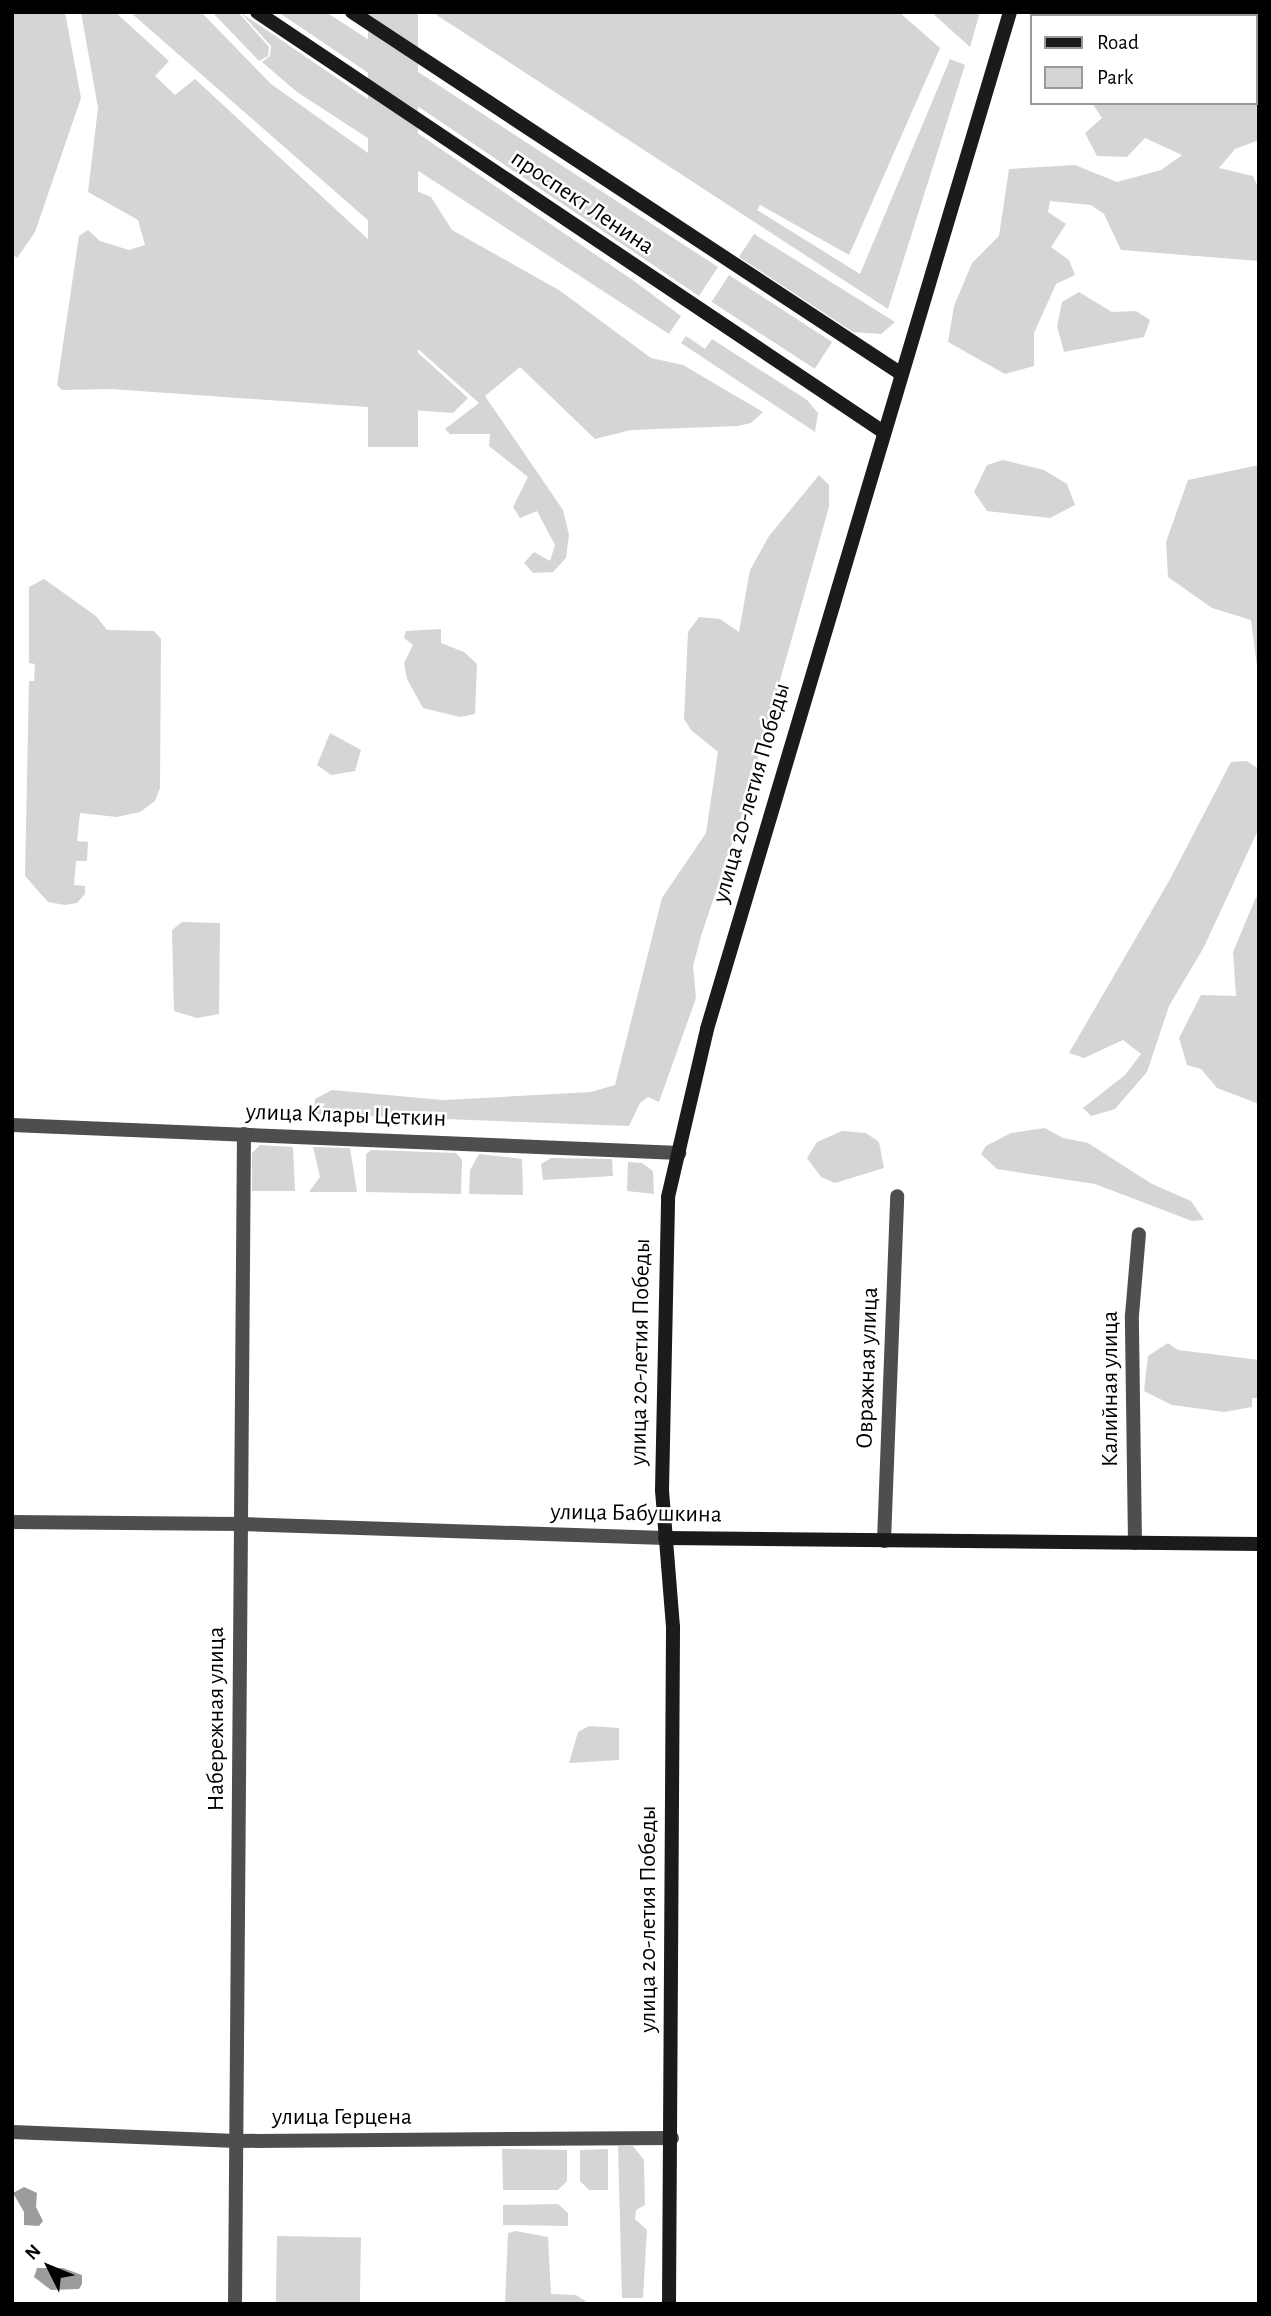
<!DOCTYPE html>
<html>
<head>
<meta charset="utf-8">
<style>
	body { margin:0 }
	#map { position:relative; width:1271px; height:2316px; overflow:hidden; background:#fff; font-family:"Alegreya Sans",sans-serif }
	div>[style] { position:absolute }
	.green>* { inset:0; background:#d5d5d5; transform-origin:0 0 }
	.water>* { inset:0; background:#9c9c9c }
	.street>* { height:14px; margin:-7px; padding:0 7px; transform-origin:7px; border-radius:7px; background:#4e4e4e }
	.secondary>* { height:14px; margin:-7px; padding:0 7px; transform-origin:7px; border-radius:7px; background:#1b1b1b }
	span { translate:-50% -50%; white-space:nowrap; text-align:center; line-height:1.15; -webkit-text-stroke:5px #fff; paint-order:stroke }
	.street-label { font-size:24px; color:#000 }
	.frame { position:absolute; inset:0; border:14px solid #000; pointer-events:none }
	.legend { position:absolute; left:1030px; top:14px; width:228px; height:91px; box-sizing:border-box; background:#fff; border:2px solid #999; margin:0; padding:9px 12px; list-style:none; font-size:21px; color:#000 }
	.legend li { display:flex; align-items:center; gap:14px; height:35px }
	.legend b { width:35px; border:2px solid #999 }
	.north { position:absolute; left:14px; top:2232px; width:70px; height:70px; -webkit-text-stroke:5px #fff; paint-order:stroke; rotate:313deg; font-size:19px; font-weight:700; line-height:28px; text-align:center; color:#000 }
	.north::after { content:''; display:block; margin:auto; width:24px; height:32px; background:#000; clip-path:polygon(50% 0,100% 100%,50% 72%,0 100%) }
</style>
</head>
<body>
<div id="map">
	<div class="green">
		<div style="clip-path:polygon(12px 12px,65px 12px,81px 98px,35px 232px,17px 258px,12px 254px)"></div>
		<div style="clip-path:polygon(81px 12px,115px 12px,169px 61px,155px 76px,175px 95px,195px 79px,384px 254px,380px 292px,386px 324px,468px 398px,453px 413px,111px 389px,62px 390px,57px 385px,79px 236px,88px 230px,100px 241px,129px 250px,145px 245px,138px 220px,88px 192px,98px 108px)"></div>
		<div style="clip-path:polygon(130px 12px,201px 12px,271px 84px,399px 175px,388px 175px,372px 186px,371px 204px,386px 222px,386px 236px)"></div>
		<div style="clip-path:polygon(212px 12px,239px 13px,269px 47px,268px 56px,259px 61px)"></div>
		<div style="clip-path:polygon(240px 12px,634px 281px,681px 316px,669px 334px,297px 92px,262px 62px,270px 56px,271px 46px)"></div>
		<div style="clip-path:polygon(278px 12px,326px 12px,718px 267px,699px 296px)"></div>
		<div style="left:368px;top:12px;width:50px;height:435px"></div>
		<div style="clip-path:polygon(432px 12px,899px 12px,940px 48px,849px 255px,760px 205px,757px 210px,860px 274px,950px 59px,965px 65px,888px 309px)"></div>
		<div style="clip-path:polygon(931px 12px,980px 12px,970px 47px)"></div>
		<div style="clip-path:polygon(1037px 12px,1259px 12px,1259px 140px,1235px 149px,1219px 168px,1253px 176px,1259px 190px,1259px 261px,1121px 250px,1104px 214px,1091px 205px,1050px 201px,1048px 212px,1066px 224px,1051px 247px,1069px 260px,1075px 275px,1056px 284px,1034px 333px,1034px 366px,1005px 374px,948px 342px,954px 306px,972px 263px,999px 236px,1009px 169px,1075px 165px,1117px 182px,1161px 170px,1182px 155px,1145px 138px,1127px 157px,1097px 156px,1085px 133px,1102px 118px,1092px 103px,1255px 103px,1255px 16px,1036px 16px)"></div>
		<div style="clip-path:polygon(397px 183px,431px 197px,452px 230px,559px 290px,651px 358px,683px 365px,763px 412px,751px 423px,738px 426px,631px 430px,595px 439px,520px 367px,485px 396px,563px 510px,569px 535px,566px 558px,553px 572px,533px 573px,524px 563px,534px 552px,550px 561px,555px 545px,537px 511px,520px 518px,513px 507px,528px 477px,489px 446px,490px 434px,450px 434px,445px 429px,479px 403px,392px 326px,384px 296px,398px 231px,376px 201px,382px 186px)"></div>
		<div style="clip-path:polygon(754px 234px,895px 322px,881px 334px,853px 332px,739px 257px)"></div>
		<div style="left:729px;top:275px;width:123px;height:32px;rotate:33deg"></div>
		<div style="clip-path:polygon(1079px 292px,1112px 312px,1136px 311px,1150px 320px,1144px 337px,1064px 352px,1057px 326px,1062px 302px)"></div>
		<div style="clip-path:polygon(686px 336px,705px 349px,712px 339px,807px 400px,818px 413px,815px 432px,681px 343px)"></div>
		<div style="clip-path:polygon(1003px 460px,1044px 470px,1067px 484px,1075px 505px,1050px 518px,987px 511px,974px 492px,987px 465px)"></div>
		<div style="clip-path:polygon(1259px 465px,1259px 682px,1251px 620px,1212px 608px,1168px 577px,1166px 542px,1188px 480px)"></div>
		<div style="clip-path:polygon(819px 475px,829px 485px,829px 507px,743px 811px,701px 936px,693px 966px,696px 998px,659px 1102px,648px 1097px,640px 1103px,629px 1126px,314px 1114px,315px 1099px,332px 1090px,443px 1100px,591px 1092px,615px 1085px,662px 898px,706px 833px,718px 752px,691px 730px,684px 719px,688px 632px,699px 617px,720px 619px,739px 632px,750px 570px,769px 536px)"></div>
		<div style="clip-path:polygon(44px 579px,96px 616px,107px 630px,154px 631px,161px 639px,160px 788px,155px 801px,140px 812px,117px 817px,80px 813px,77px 841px,88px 842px,87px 861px,76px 861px,74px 885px,85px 886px,85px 894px,77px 903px,65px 905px,48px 902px,25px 876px,29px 681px,34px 681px,35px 664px,29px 663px,29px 587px)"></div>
		<div style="clip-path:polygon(441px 629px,441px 643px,464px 652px,477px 664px,475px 714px,460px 717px,423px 708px,407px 679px,404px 663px,413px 645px,404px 638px,406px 631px)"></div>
		<div style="clip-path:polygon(330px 733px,361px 750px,355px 771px,331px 775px,317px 765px)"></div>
		<div style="clip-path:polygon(1247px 761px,1259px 769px,1259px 828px,1204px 947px,1169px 1006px,1147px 1072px,1115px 1109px,1091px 1116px,1083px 1108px,1125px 1075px,1141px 1054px,1123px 1040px,1084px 1058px,1069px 1053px,1169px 881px,1231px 762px)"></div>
		<div style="clip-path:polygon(1256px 897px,1259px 897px,1259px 1104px,1217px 1088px,1201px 1069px,1187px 1065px,1179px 1038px,1201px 995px,1236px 996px,1233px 952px)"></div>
		<div style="clip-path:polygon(182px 922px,220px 923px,219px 1014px,197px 1018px,174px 1011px,172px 930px)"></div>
		<div style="clip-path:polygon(1045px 1128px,1063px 1138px,1088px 1143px,1152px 1184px,1191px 1201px,1204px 1220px,1192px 1221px,1095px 1184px,997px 1169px,981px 1154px,986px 1146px,1011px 1133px)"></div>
		<div style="clip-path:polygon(842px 1131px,866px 1133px,879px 1142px,884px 1168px,835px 1183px,821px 1177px,807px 1158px,817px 1142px)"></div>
		<div style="clip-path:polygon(260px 1145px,293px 1147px,295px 1191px,252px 1191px,252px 1153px)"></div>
		<div style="clip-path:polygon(313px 1147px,350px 1148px,357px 1192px,309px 1192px,320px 1177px)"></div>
		<div style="clip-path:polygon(371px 1150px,456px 1153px,462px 1160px,461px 1194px,366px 1192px,366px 1154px)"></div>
		<div style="clip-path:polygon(479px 1154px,522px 1159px,523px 1195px,469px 1194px,470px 1170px)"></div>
		<div style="clip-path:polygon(551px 1158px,612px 1159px,613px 1176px,543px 1180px,541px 1164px)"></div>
		<div style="clip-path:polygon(628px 1162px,642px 1163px,653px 1171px,654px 1194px,627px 1191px)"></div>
		<div style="clip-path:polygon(1168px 1343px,1178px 1350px,1259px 1360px,1259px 1398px,1252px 1398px,1252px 1407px,1224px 1412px,1172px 1405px,1144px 1391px,1148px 1356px)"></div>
		<div style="clip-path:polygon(589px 1726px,619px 1728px,619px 1760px,569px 1763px,578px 1732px)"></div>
		<div style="clip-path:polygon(618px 2146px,633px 2146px,644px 2160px,645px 2205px,636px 2210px,635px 2219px,647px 2230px,643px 2298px,622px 2298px)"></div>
		<div style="clip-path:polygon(502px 2149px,567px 2150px,567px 2181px,558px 2190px,503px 2190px)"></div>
		<div style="clip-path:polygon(608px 2149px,608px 2190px,589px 2190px,580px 2181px,580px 2150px)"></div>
		<div style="clip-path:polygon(558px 2204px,568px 2213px,568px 2226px,503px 2225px,503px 2205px)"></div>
		<div style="clip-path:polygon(516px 2231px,548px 2237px,551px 2294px,576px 2295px,590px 2304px,505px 2304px,508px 2233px)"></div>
		<div style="left:277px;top:2236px;width:84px;height:68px;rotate:1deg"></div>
	</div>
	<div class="water">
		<div style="clip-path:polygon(24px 2187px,37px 2193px,36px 2207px,43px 2221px,39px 2226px,24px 2225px,24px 2212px,13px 2193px)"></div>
		<div style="clip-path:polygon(37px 2268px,63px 2268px,82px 2275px,82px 2284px,79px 2289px,51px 2290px,34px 2277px)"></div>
	</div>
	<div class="street">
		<div style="left:12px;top:1125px;width:668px;rotate:2.4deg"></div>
		<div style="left:12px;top:1522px;width:229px;rotate:0.5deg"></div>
		<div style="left:241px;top:1524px;width:424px;rotate:1.9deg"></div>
		<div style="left:884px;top:1541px;width:345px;rotate:-87.8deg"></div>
		<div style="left:1135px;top:1543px;width:228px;rotate:-90.8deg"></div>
		<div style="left:1132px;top:1315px;width:81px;rotate:-85.1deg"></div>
		<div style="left:12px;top:2132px;width:225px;rotate:2.3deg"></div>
		<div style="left:237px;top:2141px;width:435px;rotate:-0.4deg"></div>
		<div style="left:235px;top:2304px;width:1170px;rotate:-89.56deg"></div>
	</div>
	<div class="secondary">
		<div style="left:257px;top:12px;width:752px;rotate:33.84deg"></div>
		<div style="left:352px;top:12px;width:656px;rotate:33.38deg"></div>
		<div style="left:665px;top:1538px;width:594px;rotate:0.58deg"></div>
		<div style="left:669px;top:2304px;width:677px;rotate:-89.66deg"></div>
		<div style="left:673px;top:1627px;width:137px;rotate:-94.6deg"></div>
		<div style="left:662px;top:1490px;width:293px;rotate:-88.8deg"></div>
		<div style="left:668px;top:1197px;width:172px;rotate:-76.9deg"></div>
		<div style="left:707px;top:1029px;width:1061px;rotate:-73.41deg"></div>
	</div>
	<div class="street-label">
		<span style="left:582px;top:203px;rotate:34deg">проспект Ленина</span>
		<span style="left:752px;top:793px;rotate:-74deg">улица 20-летия Победы</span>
		<span style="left:346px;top:1116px;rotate:2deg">улица Клары Цеткин</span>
		<span style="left:641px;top:1352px;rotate:-89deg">улица 20-летия Победы</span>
		<span style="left:868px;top:1368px;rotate:-88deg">Овражная улица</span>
		<span style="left:1111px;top:1389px;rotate:-90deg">Калийная улица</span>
		<span style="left:636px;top:1514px;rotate:1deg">улица Бабушкина</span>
		<span style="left:217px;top:1719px;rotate:-90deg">Набережная улица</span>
		<span style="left:649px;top:1919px;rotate:-90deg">улица 20-летия Победы</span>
		<span style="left:342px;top:2118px">улица Герцена</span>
	</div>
	<div class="frame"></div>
	<ul class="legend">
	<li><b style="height:9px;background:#1b1b1b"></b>Road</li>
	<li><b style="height:19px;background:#d5d5d5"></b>Park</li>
	</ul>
	<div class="north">N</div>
</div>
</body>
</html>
